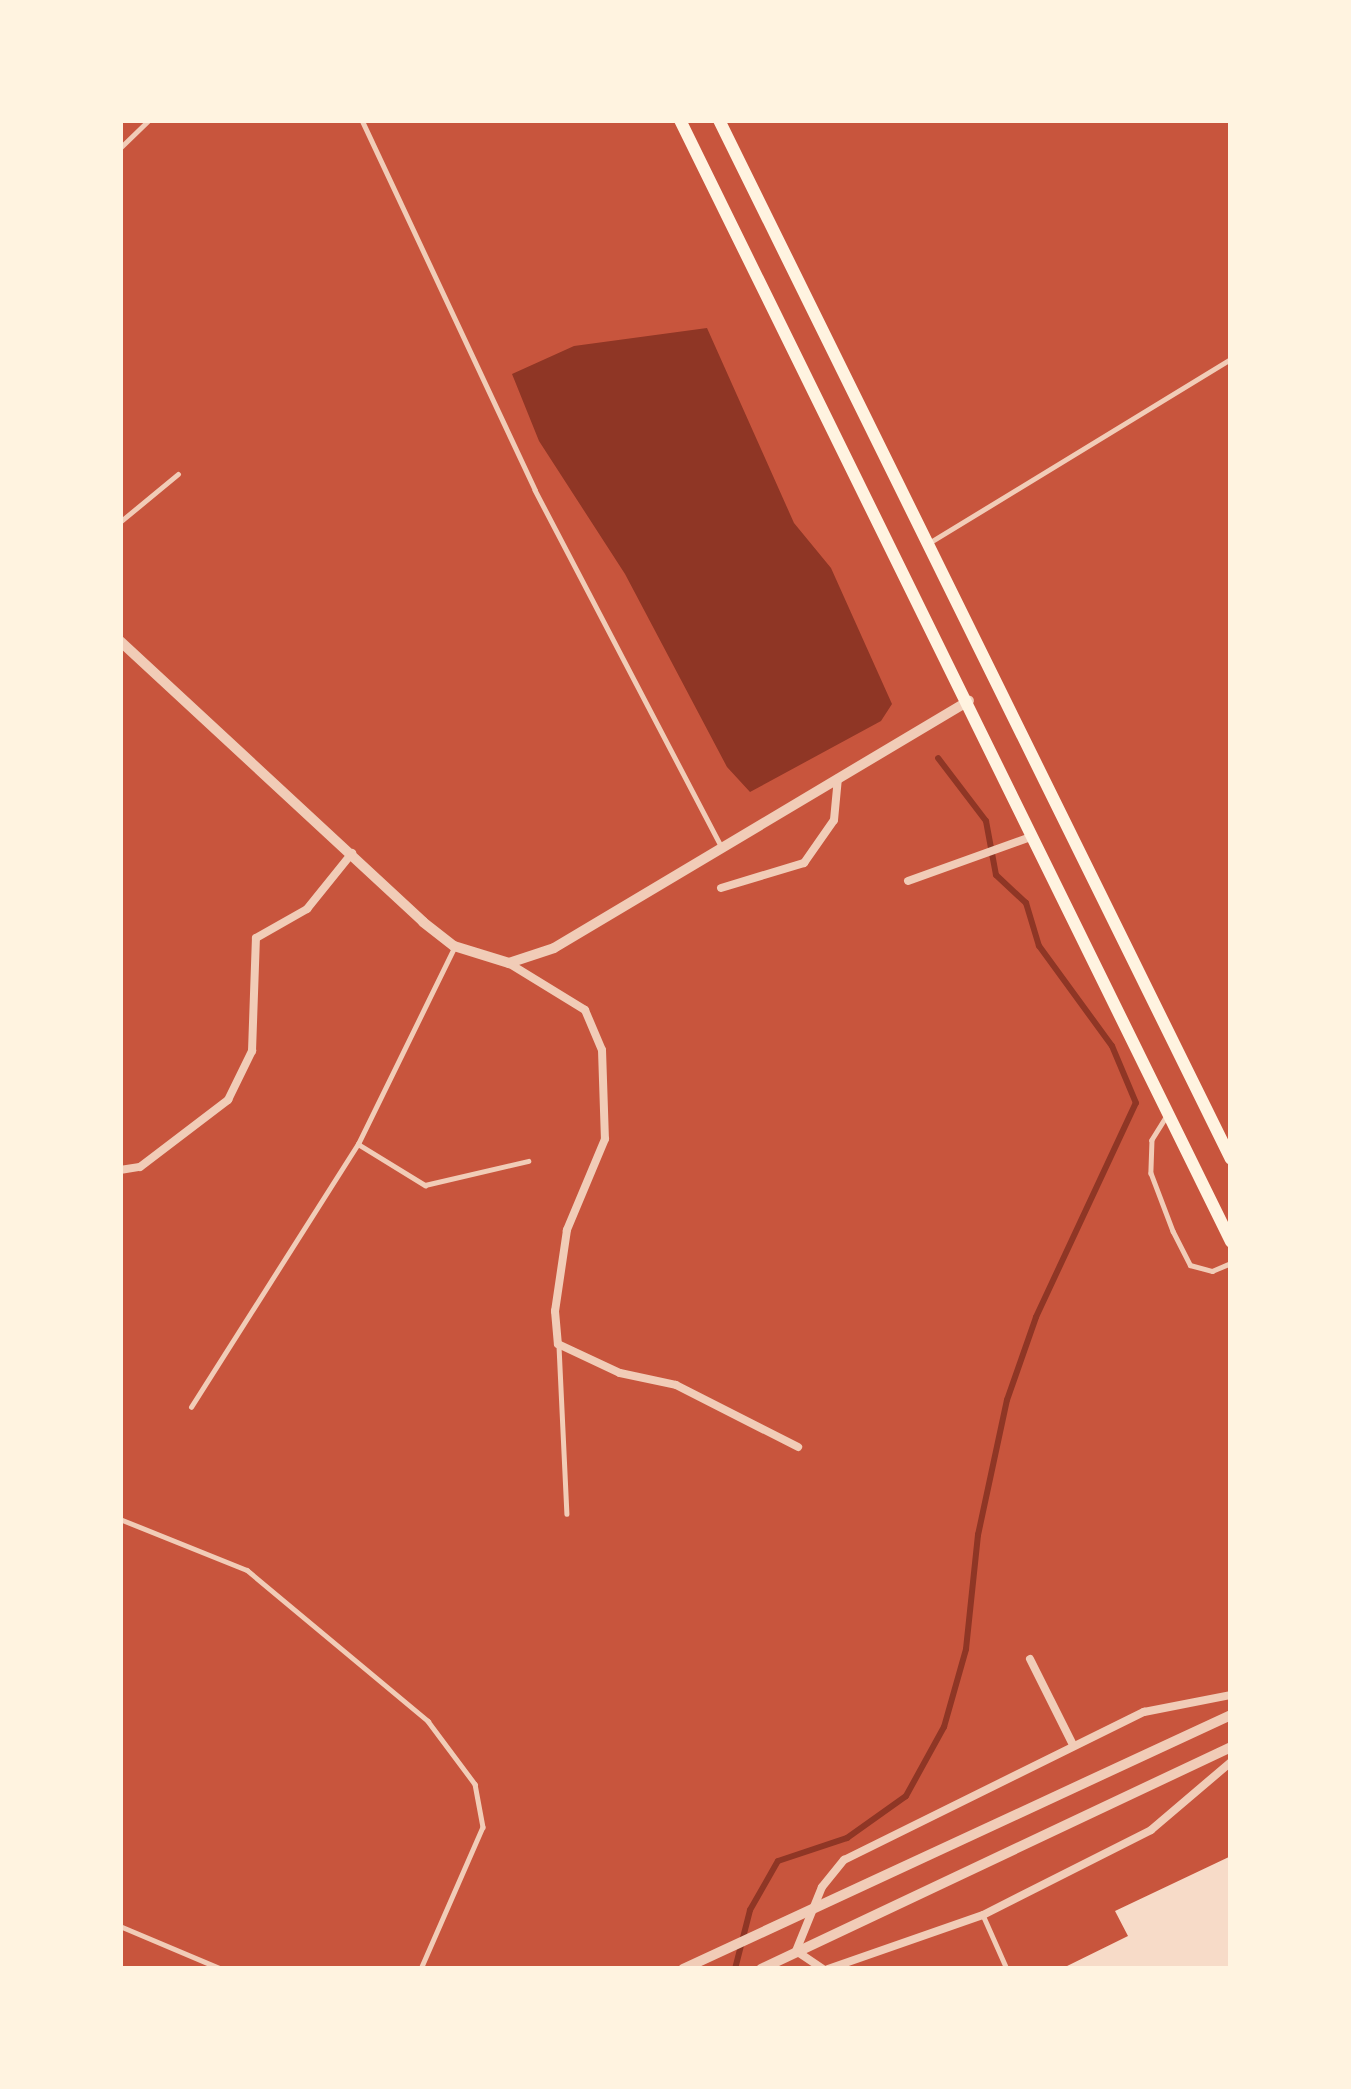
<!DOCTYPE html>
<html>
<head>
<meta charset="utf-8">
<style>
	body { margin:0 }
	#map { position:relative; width:1351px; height:2089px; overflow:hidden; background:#c8553d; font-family:Mulish,sans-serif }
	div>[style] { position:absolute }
	.water>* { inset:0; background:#8f3625 }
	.stream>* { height:6px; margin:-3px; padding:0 3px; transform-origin:3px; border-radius:3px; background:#8f3625 }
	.building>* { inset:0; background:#f7dbc8 }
	.service>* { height:4.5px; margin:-2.25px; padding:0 2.25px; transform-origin:2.25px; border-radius:2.25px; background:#f1ccb7 }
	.minor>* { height:8px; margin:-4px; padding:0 4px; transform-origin:4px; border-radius:4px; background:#f1ccb7 }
	.tertiary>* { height:10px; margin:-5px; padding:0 5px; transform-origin:5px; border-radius:5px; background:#f1ccb7 }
	.primary>* { height:12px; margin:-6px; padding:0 6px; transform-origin:6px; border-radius:6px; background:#fff3e0 }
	span { translate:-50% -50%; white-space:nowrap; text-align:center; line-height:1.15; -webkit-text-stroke:9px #fff3e0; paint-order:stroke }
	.frame { position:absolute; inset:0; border:123px solid #fff3e0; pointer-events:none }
</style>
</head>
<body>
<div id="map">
	<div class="water">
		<div style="clip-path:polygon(707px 328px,794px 523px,831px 568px,892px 704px,881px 721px,750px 792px,727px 767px,625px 574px,539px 441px,512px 374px,574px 346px)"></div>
	</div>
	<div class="stream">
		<div style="left:735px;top:1969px;width:61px;rotate:-75.7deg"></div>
		<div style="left:750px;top:1910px;width:56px;rotate:-60.3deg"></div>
		<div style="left:778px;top:1861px;width:73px;rotate:-18.4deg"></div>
		<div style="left:847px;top:1838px;width:72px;rotate:-35.4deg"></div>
		<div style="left:906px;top:1796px;width:79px;rotate:-61.2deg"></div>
		<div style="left:944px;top:1727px;width:81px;rotate:-74.2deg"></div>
		<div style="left:966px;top:1649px;width:115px;rotate:-84deg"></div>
		<div style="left:978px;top:1535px;width:138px;rotate:-77.9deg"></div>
		<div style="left:1007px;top:1400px;width:88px;rotate:-70.7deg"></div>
		<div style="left:1036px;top:1317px;width:236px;rotate:-65deg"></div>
		<div style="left:1136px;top:1103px;width:62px;rotate:-112.8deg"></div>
		<div style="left:1112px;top:1046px;width:124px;rotate:-126.1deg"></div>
		<div style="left:1039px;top:946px;width:45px;rotate:-106.8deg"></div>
		<div style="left:1026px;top:903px;width:41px;rotate:-137deg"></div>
		<div style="left:996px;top:875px;width:55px;rotate:-100.5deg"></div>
		<div style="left:986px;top:821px;width:79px;rotate:-127.3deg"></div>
	</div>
	<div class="building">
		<div style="clip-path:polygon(1231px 1856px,1231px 1969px,1061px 1969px,1128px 1936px,1115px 1911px)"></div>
	</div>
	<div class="service">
		<div style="left:362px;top:120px;width:408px;rotate:64.9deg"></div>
		<div style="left:535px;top:490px;width:399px;rotate:62.4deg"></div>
		<div style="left:120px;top:148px;width:40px;rotate:-44deg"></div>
		<div style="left:120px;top:522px;width:75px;rotate:-39.6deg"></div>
		<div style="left:929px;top:543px;width:354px;rotate:-31.4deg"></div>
		<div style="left:1165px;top:1119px;width:25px;rotate:122deg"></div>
		<div style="left:1152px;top:1140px;width:33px;rotate:92deg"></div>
		<div style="left:1151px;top:1173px;width:62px;rotate:69.2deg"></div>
		<div style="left:1173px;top:1231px;width:38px;rotate:63deg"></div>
		<div style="left:1190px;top:1265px;width:23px;rotate:15deg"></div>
		<div style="left:1212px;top:1271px;width:21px;rotate:-23deg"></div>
		<div style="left:358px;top:1144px;width:79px;rotate:31.5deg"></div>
		<div style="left:425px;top:1185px;width:106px;rotate:-13.1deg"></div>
		<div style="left:559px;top:1346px;width:168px;rotate:87.3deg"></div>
		<div style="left:191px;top:1407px;width:312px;rotate:-57.6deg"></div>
		<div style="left:358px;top:1144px;width:216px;rotate:-63.9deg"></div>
		<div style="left:120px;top:1519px;width:137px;rotate:21.9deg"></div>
		<div style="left:247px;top:1570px;width:236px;rotate:39.8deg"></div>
		<div style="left:428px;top:1721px;width:79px;rotate:53.3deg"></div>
		<div style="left:475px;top:1784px;width:44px;rotate:79.5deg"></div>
		<div style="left:483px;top:1827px;width:155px;rotate:113.6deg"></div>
		<div style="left:983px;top:1915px;width:59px;rotate:66deg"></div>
		<div style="left:120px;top:1926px;width:111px;rotate:22.9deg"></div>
	</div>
	<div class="minor">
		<div style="left:908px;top:881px;width:131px;rotate:-19.7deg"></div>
		<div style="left:721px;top:888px;width:87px;rotate:-16.8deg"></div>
		<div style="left:804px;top:863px;width:52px;rotate:-55.1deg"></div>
		<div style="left:834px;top:820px;width:42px;rotate:-84.6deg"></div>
		<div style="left:510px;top:964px;width:88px;rotate:31.5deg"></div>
		<div style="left:585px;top:1010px;width:43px;rotate:67deg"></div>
		<div style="left:602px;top:1050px;width:89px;rotate:88.1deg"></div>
		<div style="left:605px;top:1139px;width:99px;rotate:112.7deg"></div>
		<div style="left:567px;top:1230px;width:82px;rotate:98.4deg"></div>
		<div style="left:555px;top:1311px;width:33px;rotate:85deg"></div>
		<div style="left:558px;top:1344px;width:68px;rotate:25.1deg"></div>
		<div style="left:620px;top:1373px;width:57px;rotate:12.1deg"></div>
		<div style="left:676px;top:1385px;width:137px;rotate:26.9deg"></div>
		<div style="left:120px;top:1170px;width:20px;rotate:-9deg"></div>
		<div style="left:140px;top:1167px;width:111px;rotate:-37.3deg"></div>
		<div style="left:228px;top:1100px;width:55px;rotate:-63.9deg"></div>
		<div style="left:252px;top:1051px;width:113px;rotate:-88deg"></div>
		<div style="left:256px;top:938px;width:59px;rotate:-29.6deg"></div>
		<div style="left:307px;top:909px;width:72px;rotate:-51.2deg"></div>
		<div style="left:1030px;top:1659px;width:96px;rotate:63.4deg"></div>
		<div style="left:823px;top:1969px;width:32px;rotate:-146deg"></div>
		<div style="left:796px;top:1951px;width:69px;rotate:-67.9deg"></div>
		<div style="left:822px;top:1887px;width:35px;rotate:-51deg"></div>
		<div style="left:844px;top:1860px;width:335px;rotate:-26.3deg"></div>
		<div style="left:1144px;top:1712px;width:89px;rotate:-11.1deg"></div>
		<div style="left:828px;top:1969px;width:164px;rotate:-19.2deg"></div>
		<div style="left:983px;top:1915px;width:188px;rotate:-26.8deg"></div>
		<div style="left:1151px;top:1830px;width:105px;rotate:-40.4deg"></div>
	</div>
	<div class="tertiary">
		<div style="left:120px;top:641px;width:413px;rotate:42.8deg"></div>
		<div style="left:423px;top:922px;width:39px;rotate:38deg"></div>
		<div style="left:454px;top:946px;width:58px;rotate:17.2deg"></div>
		<div style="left:509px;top:963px;width:47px;rotate:-18.4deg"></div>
		<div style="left:554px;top:948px;width:483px;rotate:-30.8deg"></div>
		<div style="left:683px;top:1969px;width:604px;rotate:-24.87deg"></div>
		<div style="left:761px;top:1969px;width:520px;rotate:-25.28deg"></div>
	</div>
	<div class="primary">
		<div style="left:680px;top:120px;width:1250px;rotate:63.84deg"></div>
		<div style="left:719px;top:120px;width:1158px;rotate:63.77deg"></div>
	</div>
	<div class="frame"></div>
</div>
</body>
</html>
